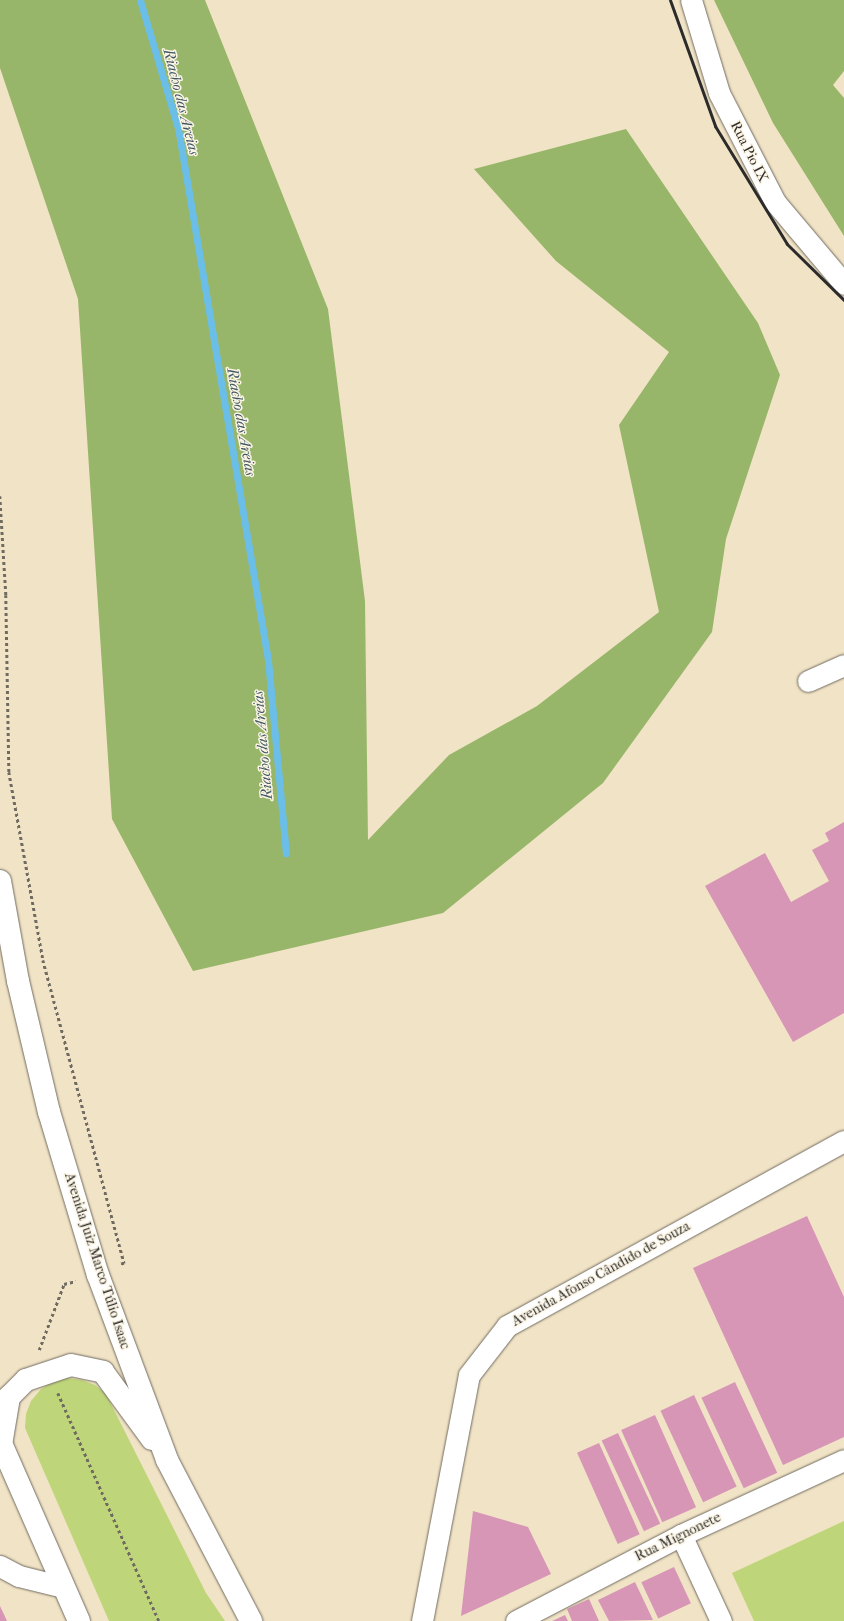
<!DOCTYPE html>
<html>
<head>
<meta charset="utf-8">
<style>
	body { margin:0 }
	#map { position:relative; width:844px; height:1621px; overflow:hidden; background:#f1e3c5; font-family:"IM FELL French Canon",serif }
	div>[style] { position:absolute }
	.green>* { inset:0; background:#bfd579 }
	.forest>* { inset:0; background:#97b669 }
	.stream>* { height:7px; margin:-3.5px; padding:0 3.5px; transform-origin:3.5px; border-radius:3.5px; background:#6bbee7 }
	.building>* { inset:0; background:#d796b6; transform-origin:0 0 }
	.path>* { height:2.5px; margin-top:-1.25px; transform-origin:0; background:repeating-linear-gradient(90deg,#706b61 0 3px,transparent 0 6px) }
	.roads { filter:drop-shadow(0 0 1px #706b61) drop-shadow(0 0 1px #706b61) }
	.street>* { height:21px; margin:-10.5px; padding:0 10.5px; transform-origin:10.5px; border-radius:10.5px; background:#fff }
	.primary>* { height:22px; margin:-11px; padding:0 11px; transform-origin:11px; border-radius:11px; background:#fff }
	.rail>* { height:3px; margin:-1.5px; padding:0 1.5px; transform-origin:1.5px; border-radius:1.5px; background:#2b2b2b }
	span { translate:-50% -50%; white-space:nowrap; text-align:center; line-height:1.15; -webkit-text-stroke:3px #fcf5e5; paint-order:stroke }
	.street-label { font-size:14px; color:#2b2b2b }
	.water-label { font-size:15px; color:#3e5763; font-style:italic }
</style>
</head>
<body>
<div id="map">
	<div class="green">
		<div style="clip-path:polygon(67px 1378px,82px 1380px,95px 1385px,106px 1394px,206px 1593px,225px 1621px,109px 1621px,25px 1428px,26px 1414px,31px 1401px,41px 1389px,53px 1382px)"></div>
		<div style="clip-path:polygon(844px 1521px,844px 1621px,754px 1621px,732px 1573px)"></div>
	</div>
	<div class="forest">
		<div style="clip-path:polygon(0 0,205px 0,328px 309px,365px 601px,368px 840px,449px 755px,537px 706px,659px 612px,619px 425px,669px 352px,556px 261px,474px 169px,626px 129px,758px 323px,780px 375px,726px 539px,712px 632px,603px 783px,443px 913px,193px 971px,112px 819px,78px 299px,0 68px)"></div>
		<div style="clip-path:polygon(714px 0,844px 0,844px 71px,833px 85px,844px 98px,844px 236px,773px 123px)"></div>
	</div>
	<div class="stream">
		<div style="left:140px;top:0;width:134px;rotate:73.5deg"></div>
		<div style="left:178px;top:128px;width:540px;rotate:80.4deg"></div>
		<div style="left:268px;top:660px;width:194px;rotate:84.7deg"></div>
	</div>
	<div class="building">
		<div style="clip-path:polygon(844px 822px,844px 1013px,793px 1042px,705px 886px,765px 853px,791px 902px,829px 881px,812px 850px,829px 841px,825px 833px)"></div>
		<div style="clip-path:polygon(807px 1216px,844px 1297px,844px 1437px,783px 1465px,693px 1268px)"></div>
		<div style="left:735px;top:1382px;width:100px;height:37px;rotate:65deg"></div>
		<div style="left:694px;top:1395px;width:101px;height:37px;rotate:65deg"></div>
		<div style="left:655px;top:1415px;width:101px;height:37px;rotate:66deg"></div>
		<div style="left:618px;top:1433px;width:100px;height:18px;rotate:65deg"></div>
		<div style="left:599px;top:1443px;width:100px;height:24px;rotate:66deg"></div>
		<div style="clip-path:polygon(473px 1511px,528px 1527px,551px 1574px,461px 1616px)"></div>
		<div style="left:674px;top:1567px;width:40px;height:36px;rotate:65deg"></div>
		<div style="clip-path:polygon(635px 1582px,653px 1620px,609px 1621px,598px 1600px)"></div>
		<div style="clip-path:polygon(589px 1599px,599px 1621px,572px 1621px,567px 1609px)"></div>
		<div style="clip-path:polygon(0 1606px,7px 1621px,0 1621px)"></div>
		<div style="clip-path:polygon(565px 1615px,568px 1621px,552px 1621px)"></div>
	</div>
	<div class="path">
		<div style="left:0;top:496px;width:99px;rotate:86.5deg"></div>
		<div style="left:6px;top:595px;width:177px;rotate:89deg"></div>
		<div style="left:9px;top:772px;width:191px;rotate:79.7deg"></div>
		<div style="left:43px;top:960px;width:314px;rotate:75deg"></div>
		<div style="left:124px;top:1263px;width:5px;rotate:158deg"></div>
		<div style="left:39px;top:1350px;width:71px;rotate:-69.3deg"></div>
		<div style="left:64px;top:1284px;width:12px;rotate:-14deg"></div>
		<div style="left:58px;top:1393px;width:249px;rotate:66.1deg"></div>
	</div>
	<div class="roads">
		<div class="street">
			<div style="left:691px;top:0;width:97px;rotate:73.2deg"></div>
			<div style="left:719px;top:93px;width:123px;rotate:62.8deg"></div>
			<div style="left:775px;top:202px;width:107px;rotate:49.9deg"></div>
			<div style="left:808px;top:681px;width:39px;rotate:-24deg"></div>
			<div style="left:681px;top:1535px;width:95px;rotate:65.1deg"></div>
			<div style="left:0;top:1566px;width:21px;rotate:28deg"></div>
			<div style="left:19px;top:1576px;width:45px;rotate:14deg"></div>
			<div style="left:422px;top:1621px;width:250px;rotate:-79.2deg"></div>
			<div style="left:469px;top:1375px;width:62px;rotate:-52.2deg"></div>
			<div style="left:507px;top:1326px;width:384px;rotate:-28.8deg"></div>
			<div style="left:516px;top:1621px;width:186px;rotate:-27.5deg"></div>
			<div style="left:681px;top:1535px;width:179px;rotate:-24.7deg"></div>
		</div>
		<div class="primary">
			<div style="left:0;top:881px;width:102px;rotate:79.8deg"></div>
			<div style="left:18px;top:981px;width:135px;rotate:76.7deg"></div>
			<div style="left:49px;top:1112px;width:170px;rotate:73.3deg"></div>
			<div style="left:98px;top:1275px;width:197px;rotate:69.5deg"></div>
			<div style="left:167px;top:1460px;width:182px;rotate:62.4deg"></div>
			<div style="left:0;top:1441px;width:197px;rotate:66.3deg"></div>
			<div style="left:1px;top:1445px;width:49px;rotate:-80.5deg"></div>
			<div style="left:9px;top:1397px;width:24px;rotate:-45deg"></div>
			<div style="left:26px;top:1380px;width:47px;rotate:-18.4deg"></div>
			<div style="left:71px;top:1365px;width:33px;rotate:12deg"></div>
			<div style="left:103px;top:1372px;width:83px;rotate:53.8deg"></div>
		</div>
	</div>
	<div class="rail">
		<div style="left:670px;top:0;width:134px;rotate:70.3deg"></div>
		<div style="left:715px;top:126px;width:138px;rotate:58.6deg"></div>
		<div style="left:787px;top:244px;width:80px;rotate:44.5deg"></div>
	</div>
	<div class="street-label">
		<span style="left:749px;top:152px;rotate:63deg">Rua Pio IX</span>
		<span style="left:97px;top:1261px;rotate:72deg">Avenida Juiz Marco Túlio Isaac</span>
		<span style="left:601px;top:1274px;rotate:-29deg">Avenida Afonso Cândido de Souza</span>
		<span style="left:678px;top:1537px;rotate:-26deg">Rua Mignonete</span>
	</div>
	<div class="water-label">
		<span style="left:181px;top:102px;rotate:76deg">Riacho das Areias</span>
		<span style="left:241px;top:422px;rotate:80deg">Riacho das Areias</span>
		<span style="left:263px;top:745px;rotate:-95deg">Riacho das Areias</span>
	</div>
</div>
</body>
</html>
